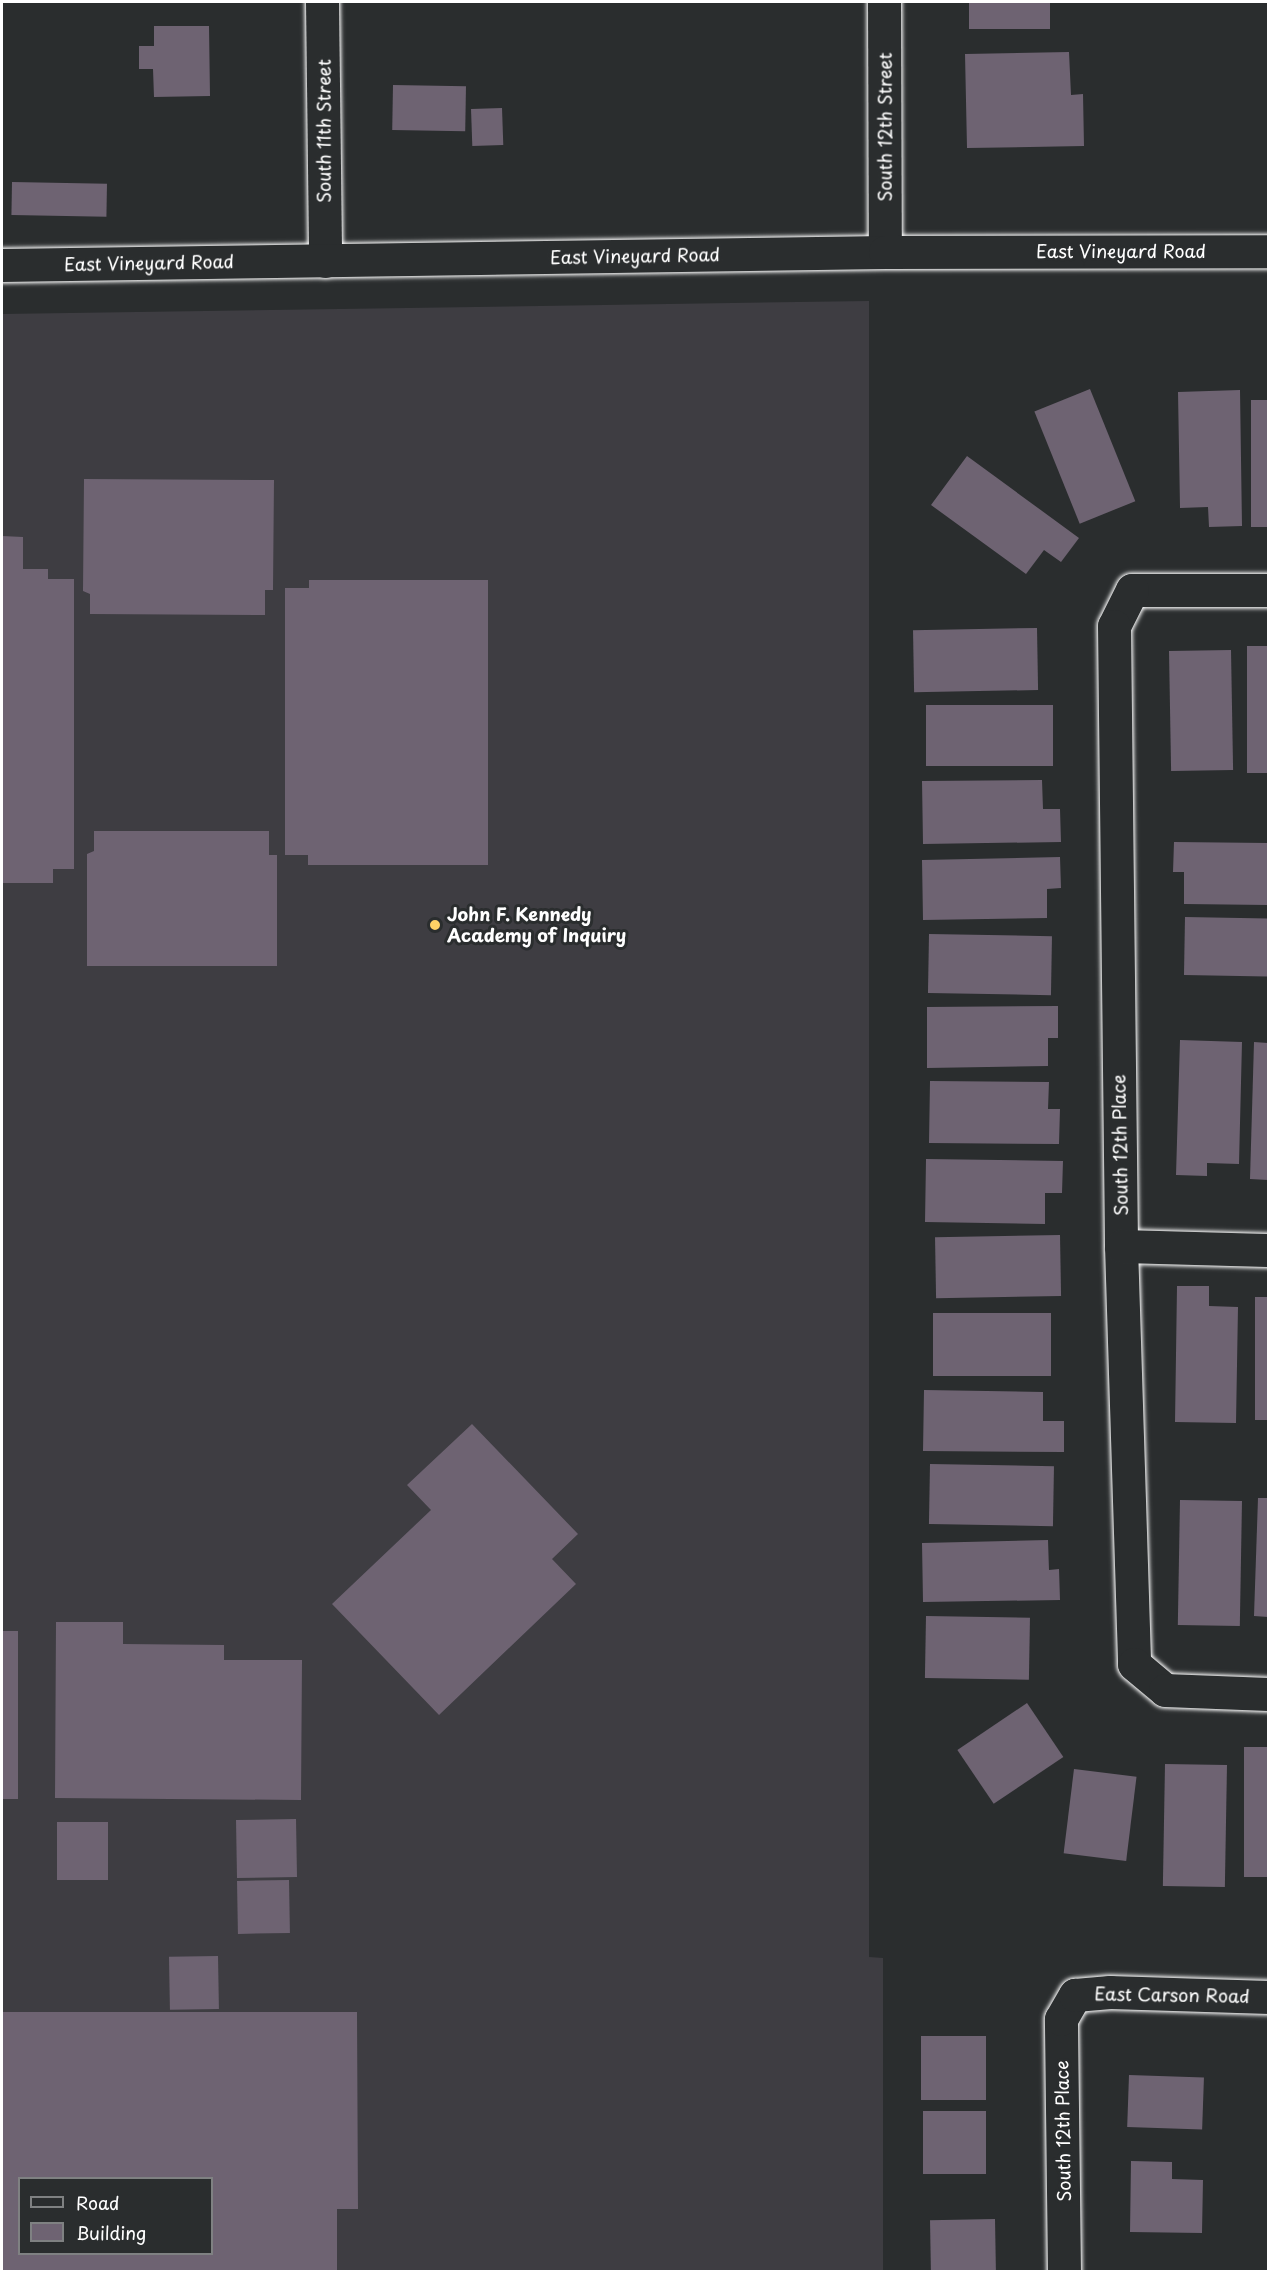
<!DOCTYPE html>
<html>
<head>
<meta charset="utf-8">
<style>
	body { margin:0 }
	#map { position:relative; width:1270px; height:2273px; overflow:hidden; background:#2a2d2e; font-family:"Playpen Sans",sans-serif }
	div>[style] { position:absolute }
	.built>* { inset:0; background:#3e3d42 }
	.building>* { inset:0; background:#6e6372; transform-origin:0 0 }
	.roads { filter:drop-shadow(0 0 2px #fff) drop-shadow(0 0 2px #fff) }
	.minor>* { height:33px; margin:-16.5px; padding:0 16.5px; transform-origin:16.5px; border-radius:16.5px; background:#2a2d2e }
	.dots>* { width:16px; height:16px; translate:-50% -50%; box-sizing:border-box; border:3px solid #2a2d2e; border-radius:50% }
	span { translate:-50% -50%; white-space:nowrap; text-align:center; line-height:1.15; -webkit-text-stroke:6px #2a2d2e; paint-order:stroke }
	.street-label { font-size:18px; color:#fff }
	.poi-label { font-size:18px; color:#fff; font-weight:700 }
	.left { translate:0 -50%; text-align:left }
	.frame { position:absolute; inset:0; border:3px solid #fff; pointer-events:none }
	.legend { position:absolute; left:18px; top:2177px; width:195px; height:78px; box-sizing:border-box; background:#2a2d2e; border:2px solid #7f8182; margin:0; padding:8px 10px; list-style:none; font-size:18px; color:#fff }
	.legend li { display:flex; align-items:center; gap:12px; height:30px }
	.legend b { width:30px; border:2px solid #7f8182 }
</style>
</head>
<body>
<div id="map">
	<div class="built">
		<div style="clip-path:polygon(evenodd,869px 301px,869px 1957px,883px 1958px,883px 2271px,2px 2271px,2px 314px,869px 301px,20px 2178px,212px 2178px,212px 2254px,20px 2254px,20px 2178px)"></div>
	</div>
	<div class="building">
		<div style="left:969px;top:2px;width:81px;height:27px"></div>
		<div style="clip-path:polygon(154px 26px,209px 26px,210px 96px,154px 97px,153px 69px,139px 69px,139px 46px,154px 46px)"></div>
		<div style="clip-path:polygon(1069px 52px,1071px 95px,1083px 94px,1084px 146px,967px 148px,965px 54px)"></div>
		<div style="left:393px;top:85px;width:73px;height:45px;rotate:1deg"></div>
		<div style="left:502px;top:108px;width:37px;height:31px;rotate:88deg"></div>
		<div style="left:12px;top:182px;width:95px;height:33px;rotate:1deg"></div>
		<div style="left:1090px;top:389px;width:121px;height:60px;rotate:68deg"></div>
		<div style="clip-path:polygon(1240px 390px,1242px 526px,1209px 527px,1208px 507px,1180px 508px,1178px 392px)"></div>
		<div style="left:1251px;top:400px;width:17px;height:127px"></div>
		<div style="clip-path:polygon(967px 456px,1079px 538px,1061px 562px,1044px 550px,1026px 574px,931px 505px)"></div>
		<div style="clip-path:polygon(84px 479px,274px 480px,273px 590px,265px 590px,265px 615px,90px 614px,90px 594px,83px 591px)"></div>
		<div style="clip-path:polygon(2px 536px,23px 537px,23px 569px,48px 569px,48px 579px,74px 579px,74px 869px,53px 869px,53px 883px,2px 883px)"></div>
		<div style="clip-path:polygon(309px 580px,488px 580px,488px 865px,308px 865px,308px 855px,285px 855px,285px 588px,309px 588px)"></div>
		<div style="left:1037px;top:628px;width:62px;height:124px;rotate:89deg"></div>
		<div style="left:1247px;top:646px;width:21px;height:127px"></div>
		<div style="left:1231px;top:650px;width:120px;height:62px;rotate:89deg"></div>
		<div style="left:1053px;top:705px;width:61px;height:127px;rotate:90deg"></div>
		<div style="clip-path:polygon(1042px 780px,1043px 809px,1060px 809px,1061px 842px,923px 844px,922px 781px)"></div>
		<div style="clip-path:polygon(94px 831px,269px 831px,269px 855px,277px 855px,277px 966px,87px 966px,87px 854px,94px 851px)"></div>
		<div style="clip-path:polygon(1174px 842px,1268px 843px,1268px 905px,1184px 904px,1184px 872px,1173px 872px)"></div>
		<div style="clip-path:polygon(1060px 857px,1061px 888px,1047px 889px,1047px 918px,923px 920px,922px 860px)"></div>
		<div style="left:1185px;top:917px;width:83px;height:58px;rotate:1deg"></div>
		<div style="left:929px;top:934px;width:123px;height:59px;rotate:1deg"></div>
		<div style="clip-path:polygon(1058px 1006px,1058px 1038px,1048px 1038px,1048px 1066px,927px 1068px,927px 1007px)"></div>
		<div style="clip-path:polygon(1180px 1040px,1242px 1042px,1239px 1164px,1207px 1163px,1207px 1176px,1176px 1175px)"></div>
		<div style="clip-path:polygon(1254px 1042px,1268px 1043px,1268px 1180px,1250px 1179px)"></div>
		<div style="clip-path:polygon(930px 1081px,1049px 1082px,1048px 1109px,1060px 1109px,1059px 1144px,929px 1143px)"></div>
		<div style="clip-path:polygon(926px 1159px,1063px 1161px,1062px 1193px,1045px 1193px,1045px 1224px,925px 1222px)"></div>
		<div style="left:1060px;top:1235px;width:61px;height:125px;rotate:89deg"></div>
		<div style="clip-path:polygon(1177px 1286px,1209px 1286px,1209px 1306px,1238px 1307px,1236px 1423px,1175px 1422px)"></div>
		<div style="left:1255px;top:1297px;width:13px;height:123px"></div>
		<div style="left:933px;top:1313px;width:118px;height:63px"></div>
		<div style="clip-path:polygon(924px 1390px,1043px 1392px,1043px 1421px,1064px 1421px,1064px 1452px,923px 1451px)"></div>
		<div style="clip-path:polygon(472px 1424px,578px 1534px,552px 1559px,576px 1584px,439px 1715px,332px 1604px,431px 1510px,407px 1485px)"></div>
		<div style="left:930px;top:1464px;width:124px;height:60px;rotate:1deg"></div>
		<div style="clip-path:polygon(1258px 1498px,1268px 1498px,1268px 1617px,1254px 1616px)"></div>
		<div style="left:1180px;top:1500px;width:62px;height:125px;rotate:1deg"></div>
		<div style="clip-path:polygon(1048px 1540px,1049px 1570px,1059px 1569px,1060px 1600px,923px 1602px,922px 1543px)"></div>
		<div style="left:926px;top:1616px;width:104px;height:62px;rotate:1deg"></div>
		<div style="clip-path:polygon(56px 1622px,123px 1622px,123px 1644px,224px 1645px,224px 1660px,302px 1660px,301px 1800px,55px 1798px)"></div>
		<div style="left:2px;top:1631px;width:16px;height:168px"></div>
		<div style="left:1027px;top:1703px;width:65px;height:84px;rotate:56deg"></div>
		<div style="left:1244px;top:1747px;width:24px;height:130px"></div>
		<div style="left:1165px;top:1764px;width:62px;height:122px;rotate:1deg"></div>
		<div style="left:1074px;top:1769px;width:63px;height:85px;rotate:7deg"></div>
		<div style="left:296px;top:1819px;width:58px;height:60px;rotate:89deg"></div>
		<div style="left:57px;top:1822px;width:51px;height:58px"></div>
		<div style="left:289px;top:1880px;width:53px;height:52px;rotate:89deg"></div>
		<div style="left:218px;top:1956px;width:53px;height:49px;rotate:89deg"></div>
		<div style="clip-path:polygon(evenodd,2px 2012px,357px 2012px,358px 2209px,337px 2209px,337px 2272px,2px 2272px,2px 2012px,20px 2178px,212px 2178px,212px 2254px,20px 2254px,20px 2178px)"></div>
		<div style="left:921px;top:2036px;width:65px;height:64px"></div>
		<div style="left:1129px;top:2075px;width:75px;height:52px;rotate:2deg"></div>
		<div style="left:923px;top:2111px;width:63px;height:63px"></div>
		<div style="clip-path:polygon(1131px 2161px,1172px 2162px,1172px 2179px,1203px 2180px,1202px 2233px,1130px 2232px)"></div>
		<div style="left:995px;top:2219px;width:53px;height:65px;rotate:89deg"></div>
	</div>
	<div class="roads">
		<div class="minor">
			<div style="left:322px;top:2px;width:259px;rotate:89.3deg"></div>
			<div style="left:884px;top:2px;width:250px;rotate:89.8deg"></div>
			<div style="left:2px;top:265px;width:883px;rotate:-0.84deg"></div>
			<div style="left:885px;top:252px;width:383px;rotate:-0.1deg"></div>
			<div style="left:1268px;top:590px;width:136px;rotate:180deg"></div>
			<div style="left:1132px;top:590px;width:40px;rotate:116.6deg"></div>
			<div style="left:1114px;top:626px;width:620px;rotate:89.35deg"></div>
			<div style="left:1121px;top:1246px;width:418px;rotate:88.2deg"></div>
			<div style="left:1134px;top:1664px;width:40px;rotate:40deg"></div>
			<div style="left:1165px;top:1690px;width:103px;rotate:2.2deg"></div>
			<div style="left:1121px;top:1246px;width:147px;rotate:1.6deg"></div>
			<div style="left:1064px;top:2272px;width:253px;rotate:-90.7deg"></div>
			<div style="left:1061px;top:2019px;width:28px;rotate:-60deg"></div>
			<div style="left:1075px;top:1995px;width:35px;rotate:-5deg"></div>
			<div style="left:1110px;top:1992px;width:158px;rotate:1.8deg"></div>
		</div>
	</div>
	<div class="dots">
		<div style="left:435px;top:925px;background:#ffd166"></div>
	</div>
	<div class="street-label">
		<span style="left:885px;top:127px;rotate:-90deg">South 12th Street</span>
		<span style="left:324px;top:131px;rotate:-90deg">South 11th Street</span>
		<span style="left:1121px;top:251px">East Vineyard Road</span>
		<span style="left:635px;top:256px;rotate:-1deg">East Vineyard Road</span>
		<span style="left:149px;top:263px;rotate:-1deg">East Vineyard Road</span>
		<span style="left:1120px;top:1145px;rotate:-91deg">South 12th Place</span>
		<span style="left:1172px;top:1995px;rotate:1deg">East Carson Road</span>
		<span style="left:1063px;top:2131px;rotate:-91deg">South 12th Place</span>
	</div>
	<div class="poi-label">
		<span class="left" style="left:447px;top:925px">John F. Kennedy<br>Academy of Inquiry</span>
	</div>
	<div class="frame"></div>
	<ul class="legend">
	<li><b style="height:8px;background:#2a2d2e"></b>Road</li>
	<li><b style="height:16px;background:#6e6372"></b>Building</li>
	</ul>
</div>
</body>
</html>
